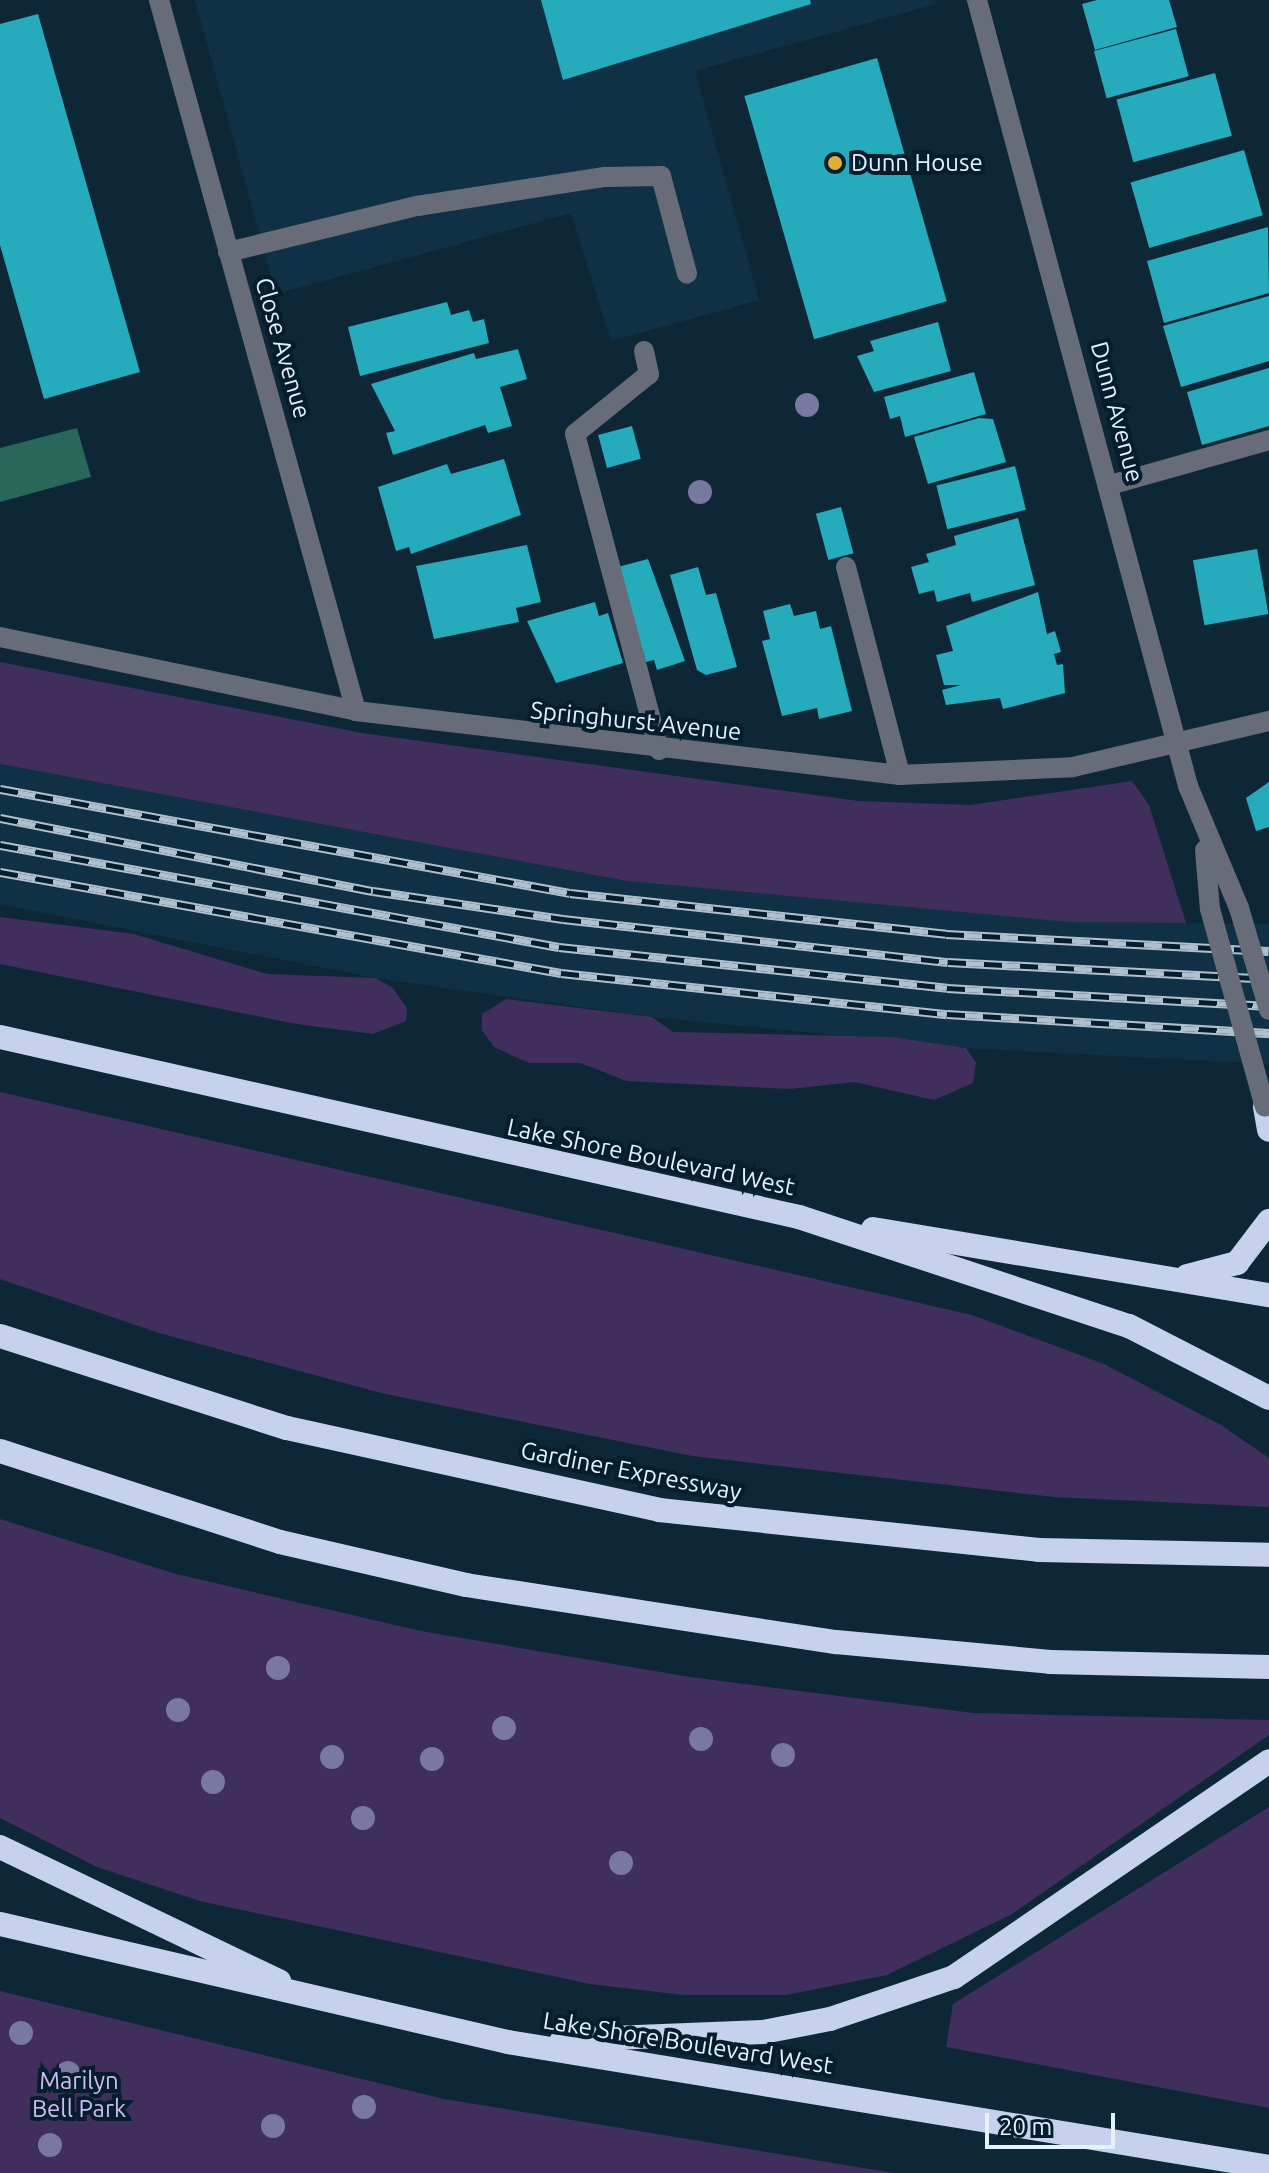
<!DOCTYPE html>
<html>
<head>
<meta charset="utf-8">
<style>
	body { margin:0 }
	#map { position:relative; width:1269px; height:2173px; overflow:hidden; background:#0e2737; font-family:Ubuntu,sans-serif }
	div>[style] { position:absolute }
	.built>* { inset:0; background:#103145 }
	.green>* { inset:0; background:#402e5d }
	.water>* { inset:0; background:#2a675b }
	.building>* { inset:0; background:#26abbd; transform-origin:0 0 }
	.minor>* { height:20px; margin:-10px; padding:0 10px; transform-origin:10px; border-radius:10px; background:#686c78 }
	.highway>* { height:24px; margin:-12px; padding:0 12px; transform-origin:12px; border-radius:12px; background:#c6d1ee }
	.rail>* { height:9px; margin-top:-4.5px; transform-origin:0; background:repeating-linear-gradient(90deg,#051d2c 0 18px,#b0c1cd 0 36px); box-sizing:border-box; border-block:2px solid #b0c1cd }
	.minor-bridge>* { height:20px; margin:-10px; padding:0 10px; transform-origin:10px; border-radius:10px; background:#686c78 }
	.trees>* { width:24px; height:24px; margin:-12px; border-radius:50%; background:#7878a0 }
	.dots>* { width:22px; height:22px; translate:-50% -50%; box-sizing:border-box; border:4px solid #051d2c; border-radius:50% }
	span { translate:-50% -50%; white-space:nowrap; text-align:center; line-height:1.15; -webkit-text-stroke:8px #051d2c; paint-order:stroke }
	.poi-label { font-size:24px; color:#e3f2fd }
	.left { translate:0 -50%; text-align:left }
	.street-label { font-size:24px; color:#e3f2fd }
	.park-label { font-size:24px; color:#cfbbf6 }
	.scale { position:absolute; left:985px; top:2113px; width:130px; height:36px; box-sizing:border-box; border:4px solid #e3f2fd; border-top:0; padding-left:10px; font-size:24px; line-height:28px; white-space:nowrap; color:#e3f2fd; -webkit-text-stroke:6px #051d2c; paint-order:stroke }
</style>
</head>
<body>
<div id="map">
	<div class="built">
		<div style="clip-path:polygon(195px 0,935px 0,936px 4px,695px 71px,759px 300px,611px 341px,571px 213px,276px 294px)"></div>
		<div style="clip-path:polygon(0 764px,627px 881px,1068px 922px,1269px 924px,1269px 1064px,966px 1048px,652px 1017px,375px 978px,0 904px)"></div>
	</div>
	<div class="green">
		<div style="clip-path:polygon(0 662px,362px 733px,859px 801px,970px 805px,1132px 781px,1149px 805px,1186px 923px,1068px 922px,627px 881px,0 764px)"></div>
		<div style="clip-path:polygon(0 917px,134px 934px,267px 974px,375px 978px,392px 987px,407px 1008px,406px 1021px,373px 1034px,296px 1024px,0 964px)"></div>
		<div style="clip-path:polygon(506px 999px,652px 1017px,673px 1032px,891px 1037px,966px 1048px,976px 1063px,973px 1083px,934px 1100px,854px 1082px,790px 1089px,626px 1081px,581px 1063px,529px 1063px,494px 1047px,482px 1030px,482px 1014px)"></div>
		<div style="clip-path:polygon(0 1092px,972px 1315px,1104px 1364px,1221px 1425px,1269px 1458px,1269px 1507px,1054px 1497px,692px 1456px,381px 1393px,159px 1333px,0 1279px)"></div>
		<div style="clip-path:polygon(0 1519px,176px 1574px,421px 1631px,690px 1677px,973px 1713px,1269px 1720px,1269px 1735px,1012px 1914px,887px 1975px,786px 1995px,684px 1995px,590px 1984px,200px 1901px,97px 1867px,0 1818px)"></div>
		<div style="clip-path:polygon(1269px 1807px,1269px 2108px,946px 2047px,953px 2004px)"></div>
		<div style="clip-path:polygon(0 1991px,444px 2099px,894px 2173px,0 2173px)"></div>
	</div>
	<div class="water">
		<div style="clip-path:polygon(77px 428px,91px 477px,0 502px,0 448px)"></div>
	</div>
	<div class="building">
		<div style="clip-path:polygon(541px 0,810px 0,811px 4px,563px 80px)"></div>
		<div style="clip-path:polygon(1097px 0,1169px 0,1177px 27px,1095px 50px,1082px 4px)"></div>
		<div style="clip-path:polygon(38px 14px,140px 372px,44px 399px,0 245px,0 24px)"></div>
		<div style="left:1176px;top:29px;width:49px;height:85px;rotate:75deg"></div>
		<div style="left:877px;top:58px;width:253px;height:138px;rotate:74deg"></div>
		<div style="left:1215px;top:73px;width:65px;height:102px;rotate:75deg"></div>
		<div style="left:1244px;top:150px;width:68px;height:118px;rotate:74deg"></div>
		<div style="clip-path:polygon(1268px 227px,1269px 293px,1164px 323px,1147px 261px)"></div>
		<div style="clip-path:polygon(1269px 296px,1269px 361px,1181px 387px,1163px 326px)"></div>
		<div style="clip-path:polygon(447px 302px,451px 315px,469px 310px,473px 322px,484px 319px,489px 343px,360px 376px,348px 327px)"></div>
		<div style="clip-path:polygon(938px 322px,951px 371px,874px 392px,857px 356px,874px 351px,870px 341px)"></div>
		<div style="clip-path:polygon(518px 349px,527px 379px,500px 387px,512px 426px,488px 433px,485px 425px,393px 455px,386px 433px,395px 431px,371px 384px,474px 353px,476px 359px)"></div>
		<div style="clip-path:polygon(1269px 368px,1269px 426px,1202px 445px,1187px 392px)"></div>
		<div style="clip-path:polygon(974px 372px,986px 414px,905px 437px,900px 416px,890px 419px,884px 397px)"></div>
		<div style="clip-path:polygon(979px 418px,993px 419px,1006px 462px,928px 484px,914px 437px)"></div>
		<div style="left:632px;top:426px;width:34px;height:35px;rotate:75deg"></div>
		<div style="clip-path:polygon(504px 459px,521px 515px,411px 554px,409px 547px,396px 551px,378px 487px,447px 464px,451px 474px)"></div>
		<div style="left:1015px;top:466px;width:45px;height:81px;rotate:76deg"></div>
		<div style="left:841px;top:507px;width:48px;height:26px;rotate:75deg"></div>
		<div style="clip-path:polygon(1018px 518px,1035px 585px,972px 602px,970px 593px,937px 602px,934px 590px,919px 594px,911px 567px,929px 562px,926px 554px,956px 545px,954px 536px)"></div>
		<div style="clip-path:polygon(527px 545px,541px 602px,516px 608px,519px 622px,434px 639px,416px 566px)"></div>
		<div style="left:1257px;top:549px;width:66px;height:65px;rotate:80deg"></div>
		<div style="clip-path:polygon(648px 559px,685px 661px,657px 670px,654px 660px,646px 662px,618px 567px)"></div>
		<div style="clip-path:polygon(698px 567px,706px 595px,716px 593px,737px 667px,706px 675px,697px 670px,670px 575px)"></div>
		<div style="clip-path:polygon(1038px 592px,1047px 634px,1055px 631px,1061px 652px,1054px 654px,1057px 665px,1063px 664px,1065px 693px,1003px 709px,1000px 698px,946px 705px,942px 690px,961px 685px,944px 685px,936px 655px,953px 651px,946px 626px)"></div>
		<div style="clip-path:polygon(595px 602px,599px 616px,608px 613px,623px 663px,556px 683px,527px 621px)"></div>
		<div style="clip-path:polygon(790px 604px,794px 616px,816px 611px,820px 629px,831px 626px,852px 711px,819px 719px,817px 708px,782px 716px,762px 641px,770px 639px,763px 611px)"></div>
		<div style="clip-path:polygon(1269px 782px,1269px 827px,1256px 831px,1246px 798px)"></div>
	</div>
	<div class="minor">
		<div style="left:159px;top:0;width:738px;rotate:74.51deg"></div>
		<div style="left:977px;top:0;width:814px;rotate:74.97deg"></div>
		<div style="left:1188px;top:786px;width:132px;rotate:67.3deg"></div>
		<div style="left:228px;top:252px;width:195px;rotate:-13.7deg"></div>
		<div style="left:417px;top:206px;width:190px;rotate:-8.8deg"></div>
		<div style="left:605px;top:177px;width:56px;rotate:-1deg"></div>
		<div style="left:661px;top:176px;width:101px;rotate:75.1deg"></div>
		<div style="left:644px;top:351px;width:24px;rotate:78deg"></div>
		<div style="left:649px;top:374px;width:95px;rotate:141deg"></div>
		<div style="left:575px;top:434px;width:327px;rotate:75.1deg"></div>
		<div style="left:1110px;top:485px;width:165px;rotate:-15.8deg"></div>
		<div style="left:846px;top:567px;width:215px;rotate:75.4deg"></div>
		<div style="left:0;top:637px;width:364px;rotate:11.7deg"></div>
		<div style="left:356px;top:711px;width:548px;rotate:6.71deg"></div>
		<div style="left:900px;top:775px;width:173px;rotate:-2.6deg"></div>
		<div style="left:1073px;top:767px;width:201px;rotate:-13.2deg"></div>
		<div style="left:1205px;top:850px;width:59px;rotate:85.2deg"></div>
	</div>
	<div class="highway">
		<div style="left:0;top:1037px;width:819px;rotate:12.7deg"></div>
		<div style="left:799px;top:1217px;width:348px;rotate:18.3deg"></div>
		<div style="left:1129px;top:1326px;width:157px;rotate:27.2deg"></div>
		<div style="left:1265px;top:1107px;width:23px;rotate:80deg"></div>
		<div style="left:873px;top:1229px;width:401px;rotate:9.5deg"></div>
		<div style="left:1187px;top:1276px;width:52px;rotate:-14.6deg"></div>
		<div style="left:1237px;top:1263px;width:53px;rotate:-52.7deg"></div>
		<div style="left:0;top:1336px;width:301px;rotate:17.8deg"></div>
		<div style="left:287px;top:1428px;width:381px;rotate:12.4deg"></div>
		<div style="left:659px;top:1510px;width:382px;rotate:6deg"></div>
		<div style="left:1039px;top:1550px;width:230px;rotate:1.2deg"></div>
		<div style="left:0;top:1451px;width:294px;rotate:18deg"></div>
		<div style="left:280px;top:1542px;width:191px;rotate:13deg"></div>
		<div style="left:466px;top:1585px;width:374px;rotate:8.8deg"></div>
		<div style="left:836px;top:1642px;width:215px;rotate:5.3deg"></div>
		<div style="left:1050px;top:1662px;width:219px;rotate:1.3deg"></div>
		<div style="left:0;top:1847px;width:310px;rotate:25.7deg"></div>
		<div style="left:0;top:1924px;width:522px;rotate:13.08deg"></div>
		<div style="left:508px;top:2042px;width:771px;rotate:9.33deg"></div>
		<div style="left:562px;top:2040px;width:201px;rotate:-2.3deg"></div>
		<div style="left:763px;top:2032px;width:68px;rotate:-11deg"></div>
		<div style="left:830px;top:2019px;width:131px;rotate:-18.7deg"></div>
		<div style="left:954px;top:1977px;width:382px;rotate:-34.4deg"></div>
	</div>
	<div class="rail">
		<div style="left:0;top:789px;width:579px;rotate:10.34deg"></div>
		<div style="left:570px;top:893px;width:378px;rotate:6.2deg"></div>
		<div style="left:946px;top:934px;width:323px;rotate:3deg"></div>
		<div style="left:0;top:818px;width:380px;rotate:11.1deg"></div>
		<div style="left:373px;top:891px;width:192px;rotate:8.4deg"></div>
		<div style="left:563px;top:919px;width:387px;rotate:6.4deg"></div>
		<div style="left:948px;top:962px;width:321px;rotate:3deg"></div>
		<div style="left:0;top:845px;width:568px;rotate:10.34deg"></div>
		<div style="left:559px;top:947px;width:390px;rotate:6deg"></div>
		<div style="left:947px;top:988px;width:323px;rotate:3.2deg"></div>
		<div style="left:0;top:872px;width:570px;rotate:10.21deg"></div>
		<div style="left:561px;top:973px;width:388px;rotate:6.1deg"></div>
		<div style="left:947px;top:1014px;width:323px;rotate:3.4deg"></div>
	</div>
	<div class="minor-bridge">
		<div style="left:1239px;top:908px;width:106px;rotate:73.6deg"></div>
		<div style="left:1210px;top:909px;width:205px;rotate:74.5deg"></div>
	</div>
	<div class="trees">
		<div style="left:807px;top:405px"></div>
		<div style="left:700px;top:492px"></div>
		<div style="left:278px;top:1668px"></div>
		<div style="left:178px;top:1710px"></div>
		<div style="left:504px;top:1728px"></div>
		<div style="left:701px;top:1739px"></div>
		<div style="left:783px;top:1755px"></div>
		<div style="left:332px;top:1757px"></div>
		<div style="left:432px;top:1759px"></div>
		<div style="left:213px;top:1782px"></div>
		<div style="left:363px;top:1818px"></div>
		<div style="left:621px;top:1863px"></div>
		<div style="left:21px;top:2033px"></div>
		<div style="left:68px;top:2073px"></div>
		<div style="left:364px;top:2107px"></div>
		<div style="left:273px;top:2126px"></div>
		<div style="left:50px;top:2145px"></div>
	</div>
	<div class="dots">
		<div style="left:835px;top:163px;background:#deb133"></div>
	</div>
	<div class="poi-label">
		<span class="left" style="left:851px;top:163px">Dunn House</span>
	</div>
	<div class="street-label">
		<span style="left:283px;top:348px;rotate:74deg">Close Avenue</span>
		<span style="left:1117px;top:412px;rotate:75deg">Dunn Avenue</span>
		<span style="left:636px;top:721px;rotate:6deg">Springhurst Avenue</span>
		<span style="left:651px;top:1157px;rotate:12deg">Lake Shore Boulevard West</span>
		<span style="left:631px;top:1471px;rotate:11deg">Gardiner Expressway</span>
		<span style="left:688px;top:2043px;rotate:9deg">Lake Shore Boulevard West</span>
	</div>
	<div class="park-label">
		<span style="left:79px;top:2095px">Marilyn<br>Bell Park</span>
	</div>
	<div class="scale">20 m</div>
</div>
</body>
</html>
